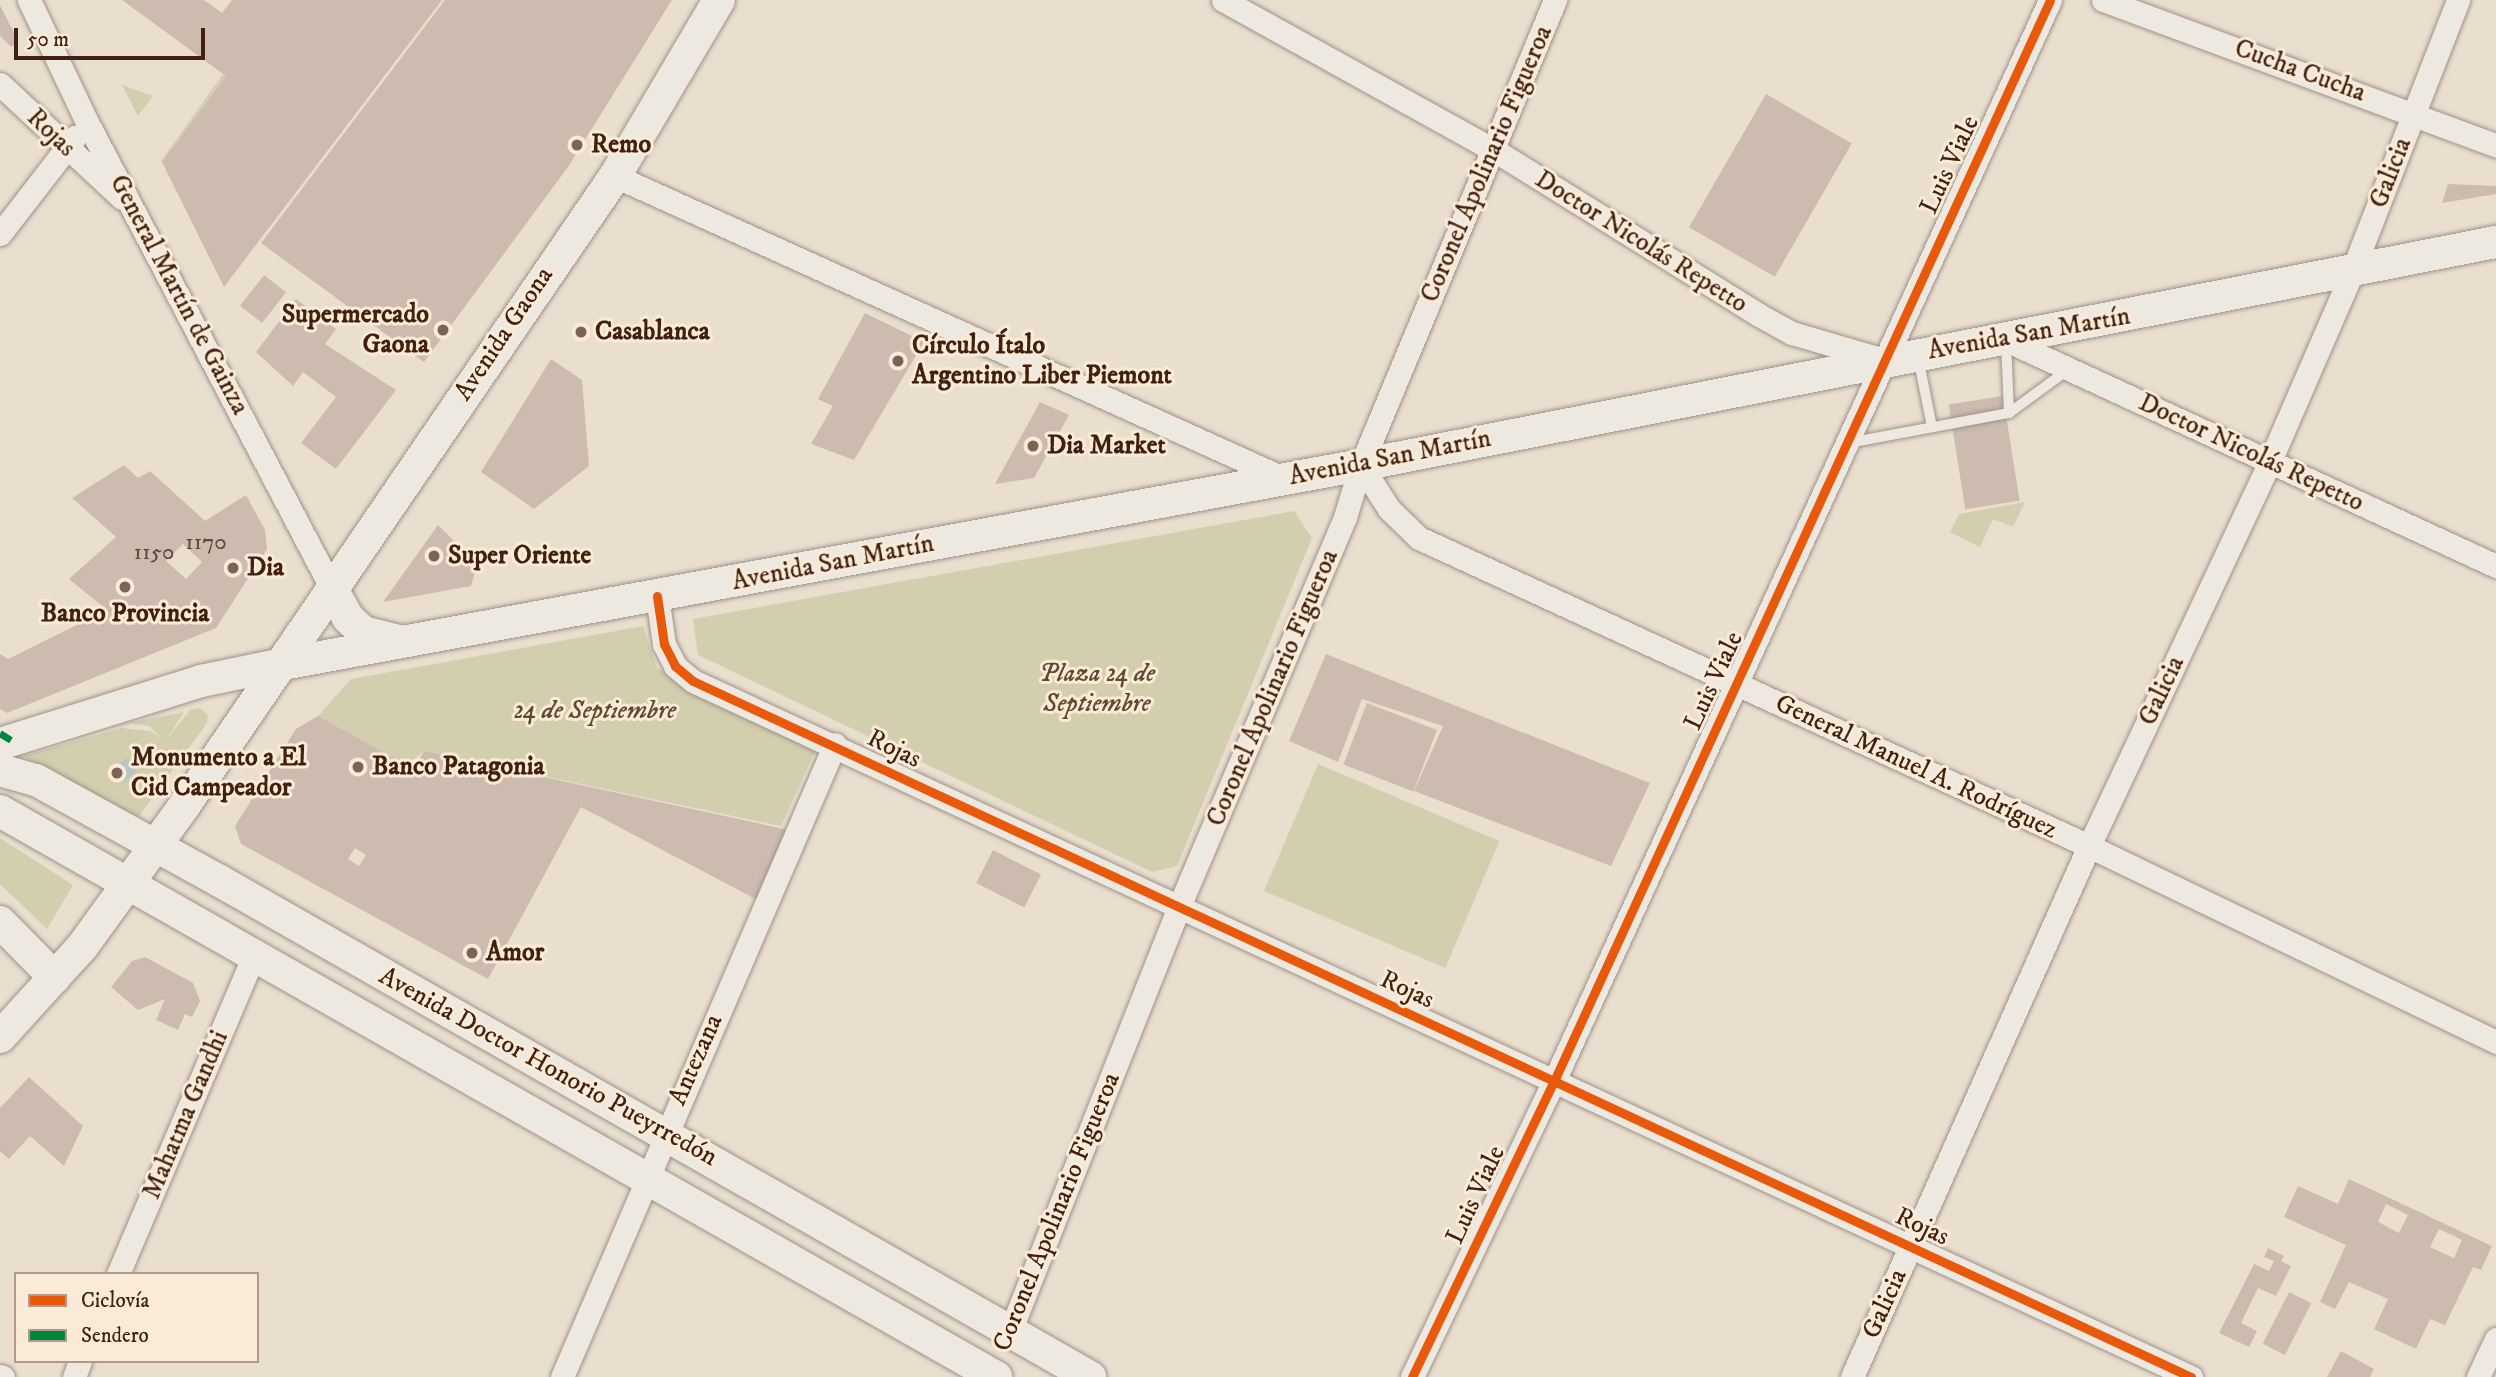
<!DOCTYPE html>
<html>
<head>
<meta charset="utf-8">
<style>
	body { margin:0 }
	#map { position:relative; width:2496px; height:1377px; overflow:hidden; background:#eadfcf; font-family:"IM FELL DW Pica",serif }
	div>[style] { position:absolute }
	.green>* { inset:0; background:#d3cead; transform-origin:0 0 }
	.water>* { inset:0; background:#b7c5c3; transform-origin:0 0 }
	.building>* { inset:0; background:#cdbbb0; transform-origin:0 0 }
	.roads { filter:drop-shadow(0 0 2px #9d9388) drop-shadow(0 0 2px #9d9388) }
	.lane>* { height:10px; margin:-5px; padding:0 5px; transform-origin:5px; border-radius:5px; background:#ede8e0 }
	.street>* { height:23px; margin:-11.5px; padding:0 11.5px; transform-origin:11.5px; border-radius:11.5px; background:#ede8e0 }
	.secondary>* { height:32px; margin:-16px; padding:0 16px; transform-origin:16px; border-radius:16px; background:#ede8e0 }
	.quiet>* { height:7px; margin-top:-3.5px; transform-origin:0; background:repeating-linear-gradient(90deg,#00873e 0 14px,transparent 0 21px) }
	.cycleway>* { height:9px; margin:-4.5px; padding:0 4.5px; transform-origin:4.5px; border-radius:4.5px; background:#e8590c }
	.dots>* { width:19px; height:19px; translate:-50% -50%; box-sizing:border-box; border:4px solid #f9ebd8; border-radius:50% }
	span { translate:-50% -50%; white-space:nowrap; text-align:center; line-height:1.15; -webkit-text-stroke:6px #f9ebd8; paint-order:stroke }
	.number-label { font-size:23px; color:#654737 }
	.number-label span { -webkit-text-stroke-width:0 }
	.street-label { font-size:26px; color:#42200f }
	.poi-label { font-size:26px; color:#42200f; font-weight:700 }
	.left { translate:0 -50%; text-align:left }
	.right { translate:-100% -50%; text-align:right }
	.park-label { font-size:26px; color:#624830; font-style:italic }
	.legend { position:absolute; left:14px; top:1272px; width:245px; height:91px; box-sizing:border-box; background:#f9ebd8; border:2px solid #b09a88; margin:0; padding:9px 12px; list-style:none; font-size:21px; color:#42200f }
	.legend li { display:flex; align-items:center; gap:14px; height:35px }
	.legend b { width:35px; border:2px solid #b09a88 }
	.scale { position:absolute; left:14px; top:28px; width:191px; height:32px; box-sizing:border-box; border:4px solid #42200f; border-top:0; padding-left:9px; font-size:21px; line-height:24px; white-space:nowrap; color:#42200f; -webkit-text-stroke:5px #f9ebd8; paint-order:stroke }
</style>
</head>
<body>
<div id="map">
	<div class="green">
		<div style="clip-path:polygon(223px 74px,226px 76px,162px 162px,161px 161px)"></div>
		<div style="clip-path:polygon(122px 85px,153px 96px,138px 116px)"></div>
		<div style="clip-path:polygon(2025px 502px,2013px 527px,1993px 519px,1980px 547px,1950px 532px,1959px 514px)"></div>
		<div style="clip-path:polygon(1294px 511px,1312px 538px,1177px 866px,1152px 872px,698px 655px,693px 619px)"></div>
		<div style="clip-path:polygon(643px 626px,657px 668px,816px 749px,781px 826px,424px 751px,406px 765px,318px 716px,351px 679px)"></div>
		<div style="clip-path:polygon(200px 708px,208px 715px,207px 723px,137px 819px,23px 756px,121px 728px,150px 731px,162px 738px,149px 726px,128px 723px,184px 712px,166px 740px,190px 710px)"></div>
		<div style="left:1318px;top:764px;width:197px;height:138px;rotate:23deg"></div>
		<div style="clip-path:polygon(0 838px,73px 885px,47px 929px,0 884px)"></div>
	</div>
	<div class="water">
		<div style="left:127px;top:758px;width:17px;height:17px;rotate:54deg"></div>
	</div>
	<div class="building">
		<div style="clip-path:polygon(122px 0,204px 0,222px 13px,232px 0,442px 0,224px 287px,162px 162px,226px 76px)"></div>
		<div style="clip-path:polygon(445px 0,672px 0,568px 167px,424px 362px,261px 243px)"></div>
		<div style="clip-path:polygon(0 5px,18px 41px,11px 47px,0 36px)"></div>
		<div style="left:1766px;top:94px;width:99px;height:154px;rotate:30deg"></div>
		<div style="clip-path:polygon(2448px 184px,2496px 186px,2496px 194px,2442px 203px)"></div>
		<div style="left:264px;top:275px;width:28px;height:39px;rotate:38deg"></div>
		<div style="clip-path:polygon(296px 299px,336px 329px,325px 344px,396px 390px,336px 469px,301px 443px,336px 397px,303px 372px,293px 386px,256px 352px)"></div>
		<div style="clip-path:polygon(865px 313px,924px 342px,854px 460px,811px 444px,833px 406px,818px 399px)"></div>
		<div style="clip-path:polygon(551px 359px,582px 380px,589px 466px,534px 509px,481px 472px)"></div>
		<div style="left:2003px;top:396px;width:106px;height:55px;rotate:81deg"></div>
		<div style="clip-path:polygon(1040px 402px,1069px 415px,1034px 478px,995px 484px)"></div>
		<div style="clip-path:polygon(evenodd,124px 465px,138px 478px,150px 471px,205px 521px,246px 495px,265px 530px,267px 549px,216px 628px,7px 713px,0 709px,0 654px,8px 659px,107px 610px,69px 579px,116px 537px,72px 498px,124px 465px,183px 544px,202px 562px,186px 579px,166px 561px,183px 544px)"></div>
		<div style="clip-path:polygon(438px 525px,477px 564px,471px 586px,383px 602px)"></div>
		<div style="clip-path:polygon(1326px 654px,1650px 783px,1611px 866px,1414px 791px,1443px 726px,1362px 699px,1338px 762px,1289px 741px)"></div>
		<div style="left:1367px;top:703px;width:75px;height:66px;rotate:21deg"></div>
		<div style="clip-path:polygon(evenodd,318px 716px,414px 769px,424px 751px,789px 830px,763px 903px,581px 807px,488px 979px,241px 844px,235px 826px,296px 729px,318px 716px,355px 848px,366px 855px,359px 866px,348px 859px,355px 848px)"></div>
		<div style="left:993px;top:850px;width:54px;height:37px;rotate:27deg"></div>
		<div style="clip-path:polygon(145px 957px,193px 983px,200px 1001px,192px 1017px,185px 1014px,178px 1030px,156px 1020px,165px 999px,138px 1010px,111px 987px,132px 961px)"></div>
		<div style="clip-path:polygon(29px 1077px,83px 1126px,64px 1166px,30px 1136px,9px 1159px,0 1151px,0 1108px)"></div>
		<div style="clip-path:polygon(evenodd,2349px 1179px,2492px 1246px,2481px 1270px,2473px 1267px,2445px 1325px,2430px 1319px,2416px 1349px,2374px 1329px,2388px 1299px,2349px 1282px,2335px 1309px,2320px 1302px,2346px 1245px,2284px 1217px,2298px 1186px,2338px 1204px,2349px 1179px,2386px 1204px,2408px 1215px,2399px 1233px,2378px 1222px,2386px 1204px,2349px 1179px,2439px 1229px,2462px 1240px,2454px 1258px,2430px 1247px,2439px 1229px)"></div>
		<div style="clip-path:polygon(2268px 1248px,2284px 1256px,2281px 1261px,2291px 1266px,2276px 1296px,2258px 1288px,2241px 1323px,2257px 1331px,2249px 1347px,2219px 1333px,2254px 1264px,2269px 1271px,2274px 1261px,2264px 1257px)"></div>
		<div style="left:2289px;top:1292px;width:25px;height:58px;rotate:27deg"></div>
		<div style="clip-path:polygon(2341px 1351px,2374px 1369px,2370px 1377px,2327px 1377px)"></div>
	</div>
	<div class="roads">
		<div class="lane">
			<div style="left:1918px;top:357px;width:71px;rotate:78.7deg"></div>
			<div style="left:2009px;top:413px;width:74px;rotate:-36.3deg"></div>
			<div style="left:1848px;top:443px;width:164px;rotate:-10.6deg"></div>
			<div style="left:2009px;top:413px;width:72px;rotate:-92.4deg"></div>
		</div>
		<div class="street">
			<div style="left:29px;top:0;width:135px;rotate:64.6deg"></div>
			<div style="left:87px;top:122px;width:527px;rotate:62.32deg"></div>
			<div style="left:1223px;top:0;width:310px;rotate:29deg"></div>
			<div style="left:1494px;top:150px;width:312px;rotate:31.9deg"></div>
			<div style="left:1759px;top:315px;width:38px;rotate:29deg"></div>
			<div style="left:1792px;top:333px;width:96px;rotate:16.4deg"></div>
			<div style="left:2103px;top:0;width:419px;rotate:20.3deg"></div>
			<div style="left:0;top:84px;width:167px;rotate:43.1deg"></div>
			<div style="left:615px;top:176px;width:735px;rotate:24.33deg"></div>
			<div style="left:0;top:234px;width:123px;rotate:-52.3deg"></div>
			<div style="left:2006px;top:340px;width:540px;rotate:24.76deg"></div>
			<div style="left:1361px;top:465px;width:52px;rotate:57.5deg"></div>
			<div style="left:1389px;top:509px;width:42px;rotate:44deg"></div>
			<div style="left:1419px;top:538px;width:737px;rotate:24.69deg"></div>
			<div style="left:2089px;top:846px;width:452px;rotate:25.7deg"></div>
			<div style="left:657px;top:596px;width:49px;rotate:81.7deg"></div>
			<div style="left:664px;top:644px;width:25px;rotate:63deg"></div>
			<div style="left:675px;top:666px;width:23px;rotate:40deg"></div>
			<div style="left:693px;top:681px;width:1652px;rotate:24.92deg"></div>
			<div style="left:118px;top:1274px;width:345px;rotate:-66.9deg"></div>
			<div style="left:1011px;top:1329px;width:452px;rotate:-68.3deg"></div>
			<div style="left:1178px;top:909px;width:426px;rotate:-66.9deg"></div>
			<div style="left:1345px;top:517px;width:54px;rotate:-72.9deg"></div>
			<div style="left:1361px;top:465px;width:504px;rotate:-67.35deg"></div>
			<div style="left:0;top:1376px;width:3px;rotate:18deg"></div>
			<div style="left:74px;top:1377px;width:17px;rotate:-69deg"></div>
			<div style="left:562px;top:1377px;width:689px;rotate:-66.67deg"></div>
			<div style="left:1412px;top:1377px;width:328px;rotate:-64.4deg"></div>
			<div style="left:1554px;top:1081px;width:1189px;rotate:-65.35deg"></div>
			<div style="left:1852px;top:1377px;width:581px;rotate:-65.95deg"></div>
			<div style="left:2089px;top:846px;width:425px;rotate:-64.8deg"></div>
			<div style="left:2270px;top:461px;width:206px;rotate:-66.5deg"></div>
			<div style="left:2352px;top:272px;width:292px;rotate:-68.7deg"></div>
			<div style="left:2478px;top:1377px;width:42px;rotate:-64.7deg"></div>
		</div>
		<div class="secondary">
			<div style="left:332px;top:589px;width:33px;rotate:61deg"></div>
			<div style="left:348px;top:618px;width:21px;rotate:43deg"></div>
			<div style="left:363px;top:632px;width:36px;rotate:14deg"></div>
			<div style="left:0;top:744px;width:211px;rotate:-17.4deg"></div>
			<div style="left:201px;top:681px;width:84px;rotate:-11.7deg"></div>
			<div style="left:283px;top:664px;width:1096px;rotate:-10.46deg"></div>
			<div style="left:1361px;top:465px;width:1157px;rotate:-11.12deg"></div>
			<div style="left:0;top:770px;width:37px;rotate:16deg"></div>
			<div style="left:36px;top:780px;width:208px;rotate:28.8deg"></div>
			<div style="left:218px;top:880px;width:1004px;rotate:29.68deg"></div>
			<div style="left:0;top:811px;width:1146px;rotate:29.61deg"></div>
			<div style="left:0;top:922px;width:78px;rotate:45.5deg"></div>
			<div style="left:0;top:1037px;width:122px;rotate:-47.7deg"></div>
			<div style="left:82px;top:947px;width:174px;rotate:-54.1deg"></div>
			<div style="left:184px;top:806px;width:763px;rotate:-55.62deg"></div>
			<div style="left:615px;top:176px;width:204px;rotate:-59.4deg"></div>
		</div>
	</div>
	<div class="quiet">
		<div style="left:0;top:733px;width:13px;rotate:32deg"></div>
	</div>
	<div class="cycleway">
		<div style="left:657px;top:596px;width:49px;rotate:81.7deg"></div>
		<div style="left:664px;top:644px;width:25px;rotate:63deg"></div>
		<div style="left:675px;top:666px;width:23px;rotate:40deg"></div>
		<div style="left:693px;top:681px;width:1652px;rotate:24.92deg"></div>
		<div style="left:1412px;top:1377px;width:328px;rotate:-64.4deg"></div>
		<div style="left:1554px;top:1081px;width:1189px;rotate:-65.35deg"></div>
	</div>
	<div class="dots">
		<div style="left:577px;top:145px;background:#7d6352"></div>
		<div style="left:443px;top:330px;background:#7d6352"></div>
		<div style="left:581px;top:332px;background:#7d6352"></div>
		<div style="left:898px;top:361px;background:#7d6352"></div>
		<div style="left:1033px;top:446px;background:#7d6352"></div>
		<div style="left:434px;top:556px;background:#7d6352"></div>
		<div style="left:233px;top:568px;background:#7d6352"></div>
		<div style="left:125px;top:587px;background:#7d6352"></div>
		<div style="left:358px;top:767px;background:#7d6352"></div>
		<div style="left:117px;top:773px;background:#7d6352"></div>
		<div style="left:472px;top:953px;background:#7d6352"></div>
	</div>
	<div class="number-label">
		<span style="left:206px;top:543px">1170</span>
		<span style="left:154px;top:553px">1150</span>
	</div>
	<div class="street-label">
		<span style="left:2300px;top:71px;rotate:20deg">Cucha Cucha</span>
		<span style="left:51px;top:133px;rotate:44deg">Rojas</span>
		<span style="left:1487px;top:164px;rotate:-67deg">Coronel Apolinario Figueroa</span>
		<span style="left:1950px;top:165px;rotate:-65deg">Luis Viale</span>
		<span style="left:2391px;top:173px;rotate:-69deg">Galicia</span>
		<span style="left:1641px;top:242px;rotate:32deg">Doctor Nicolás Repetto</span>
		<span style="left:179px;top:295px;rotate:62deg">General Martín de Gainza</span>
		<span style="left:504px;top:334px;rotate:-56deg">Avenida Gaona</span>
		<span style="left:2029px;top:334px;rotate:-10deg">Avenida San Martín</span>
		<span style="left:2251px;top:453px;rotate:25deg">Doctor Nicolás Repetto</span>
		<span style="left:1390px;top:458px;rotate:-11deg">Avenida San Martín</span>
		<span style="left:833px;top:563px;rotate:-11deg">Avenida San Martín</span>
		<span style="left:1714px;top:681px;rotate:-65deg">Luis Viale</span>
		<span style="left:1273px;top:688px;rotate:-67deg">Coronel Apolinario Figueroa</span>
		<span style="left:2162px;top:691px;rotate:-65deg">Galicia</span>
		<span style="left:894px;top:749px;rotate:26deg">Rojas</span>
		<span style="left:1916px;top:767px;rotate:25deg">General Manuel A. Rodríguez</span>
		<span style="left:1407px;top:990px;rotate:25deg">Rojas</span>
		<span style="left:696px;top:1060px;rotate:-66deg">Antezana</span>
		<span style="left:548px;top:1067px;rotate:29deg">Avenida Doctor Honorio Pueyrredón</span>
		<span style="left:186px;top:1115px;rotate:-67deg">Mahatma Gandhi</span>
		<span style="left:1476px;top:1195px;rotate:-65deg">Luis Viale</span>
		<span style="left:1057px;top:1212px;rotate:-68deg">Coronel Apolinario Figueroa</span>
		<span style="left:1922px;top:1227px;rotate:25deg">Rojas</span>
		<span style="left:1885px;top:1304px;rotate:-66deg">Galicia</span>
	</div>
	<div class="poi-label">
		<span class="left" style="left:591px;top:145px">Remo</span>
		<span class="right" style="left:429px;top:330px">Supermercado<br>Gaona</span>
		<span class="left" style="left:595px;top:332px">Casablanca</span>
		<span class="left" style="left:912px;top:361px">Círculo Ítalo<br>Argentino Liber Piemont</span>
		<span class="left" style="left:1047px;top:446px">Dia Market</span>
		<span class="left" style="left:448px;top:556px">Super Oriente</span>
		<span class="left" style="left:247px;top:568px">Dia</span>
		<span style="left:125px;top:614px">Banco Provincia</span>
		<span class="left" style="left:131px;top:773px">Monumento a El<br>Cid Campeador</span>
		<span class="left" style="left:372px;top:767px">Banco Patagonia</span>
		<span class="left" style="left:486px;top:953px">Amor</span>
	</div>
	<div class="park-label">
		<span style="left:1097px;top:689px">Plaza 24 de<br>Septiembre</span>
		<span style="left:595px;top:711px">24 de Septiembre</span>
	</div>
	<ul class="legend">
	<li><b style="height:9px;background:#e8590c"></b>Ciclovía</li>
	<li><b style="height:9px;background:#00873e"></b>Sendero</li>
	</ul>
	<div class="scale">50 m</div>
</div>
</body>
</html>
